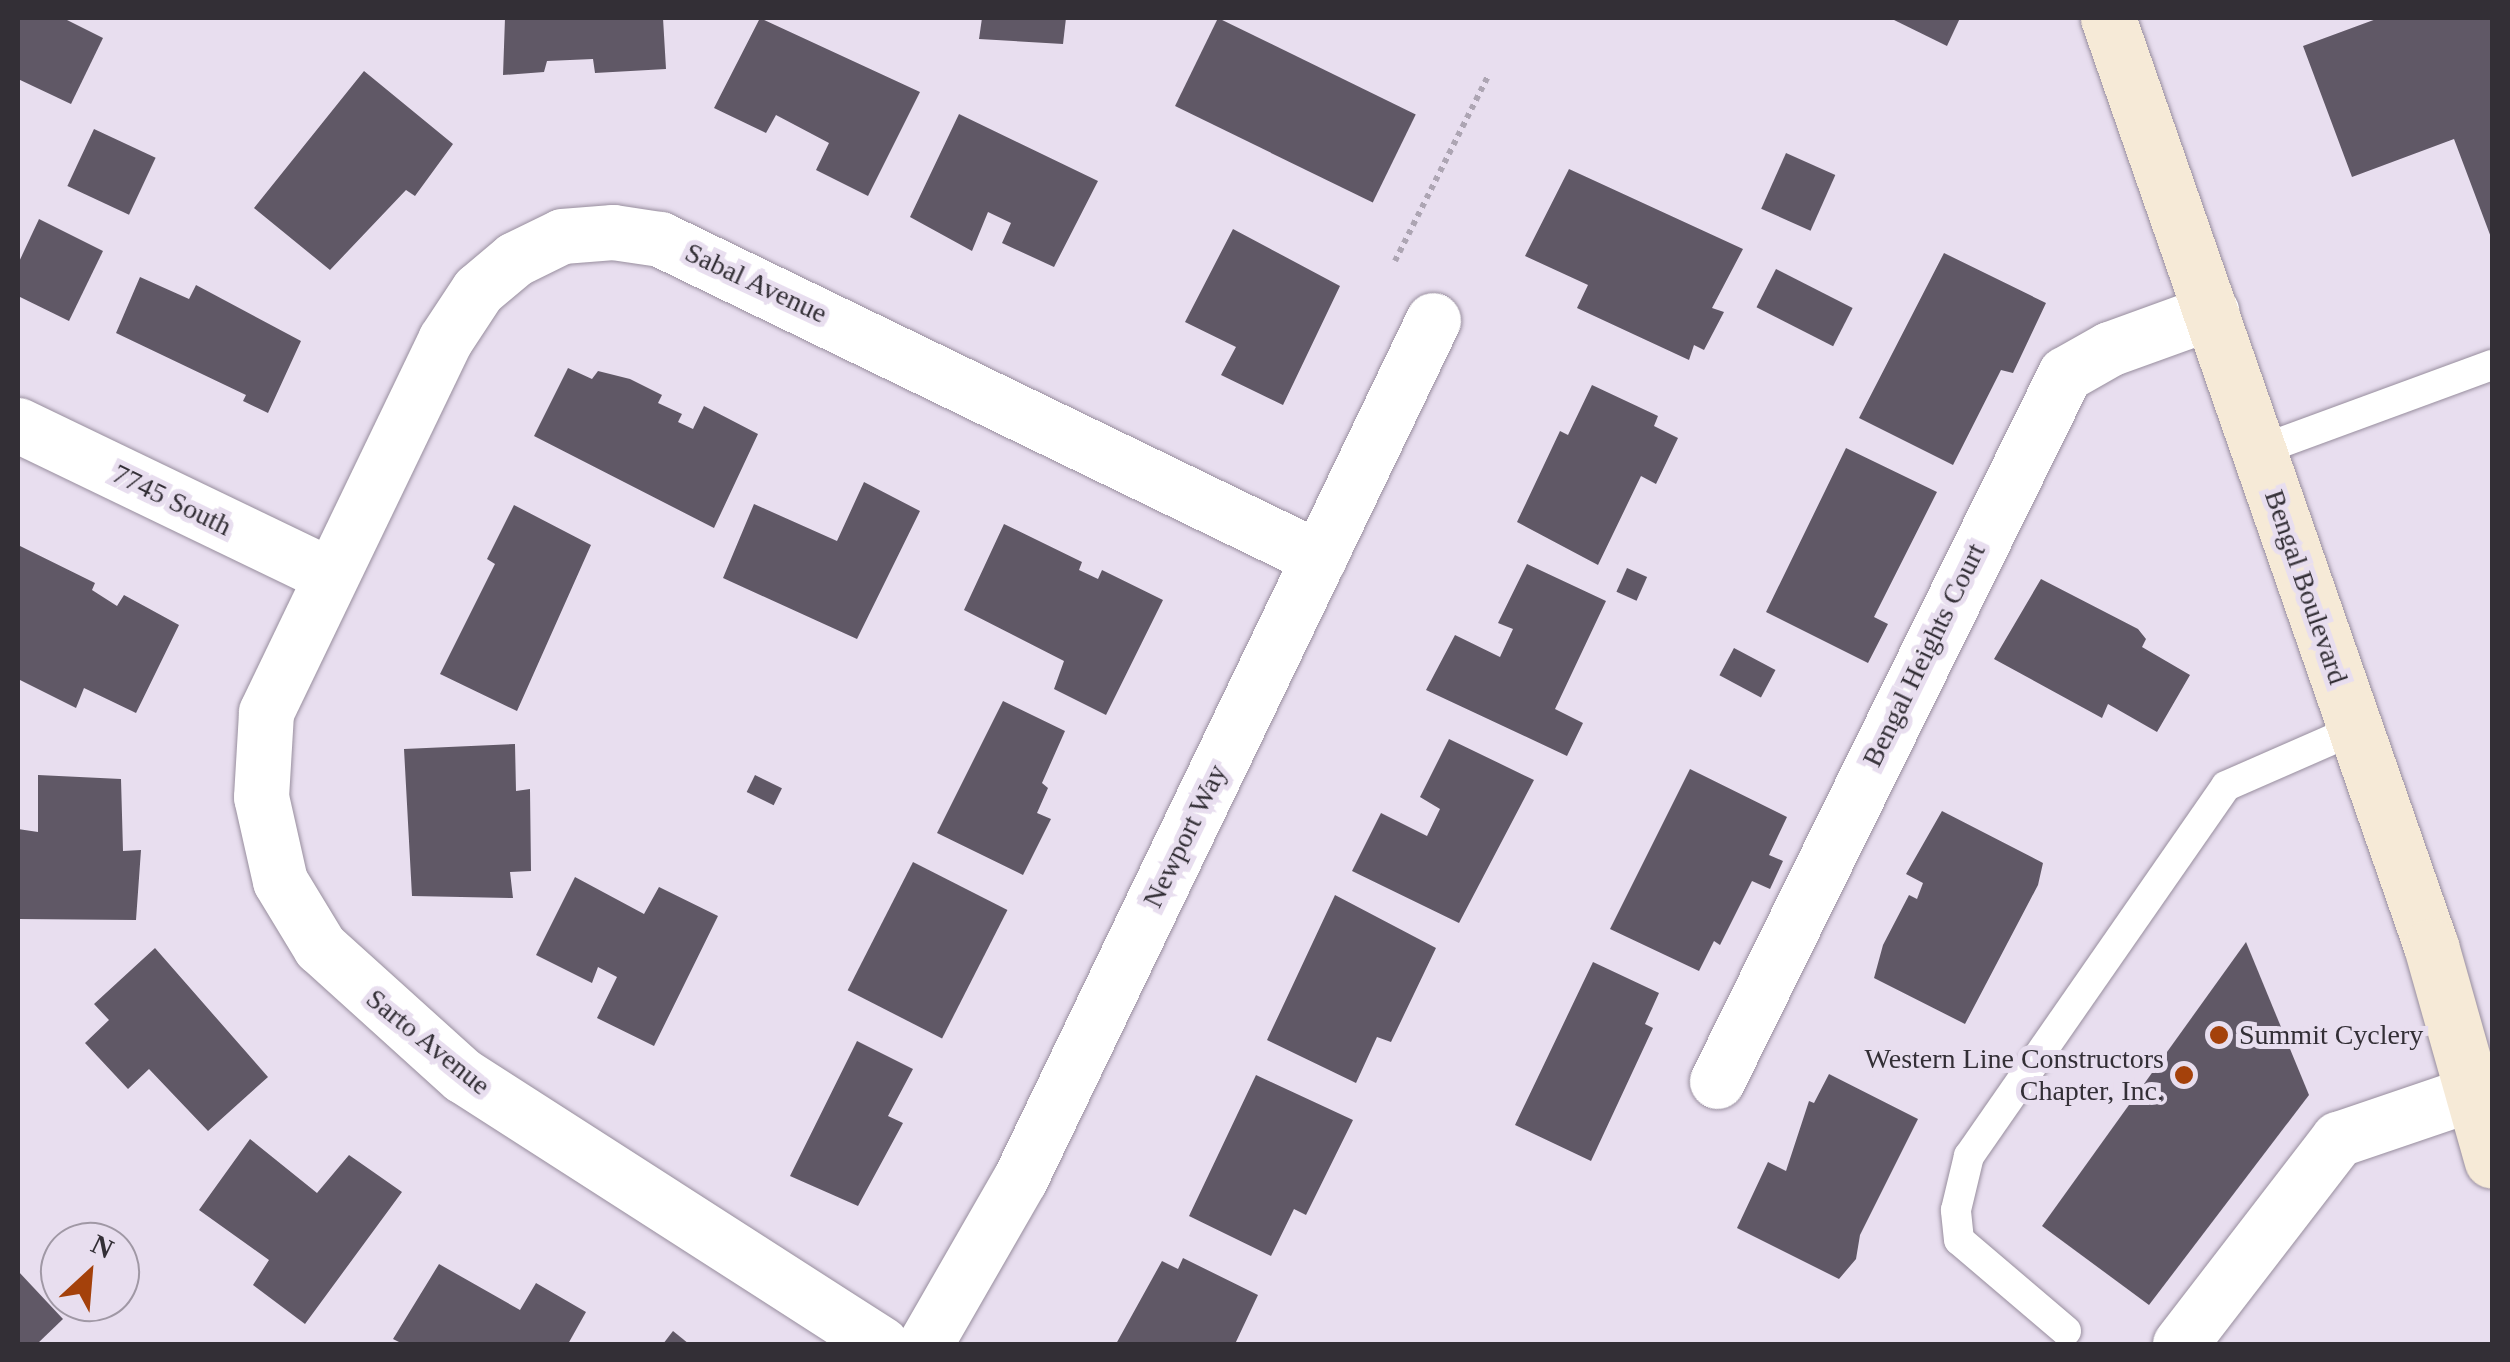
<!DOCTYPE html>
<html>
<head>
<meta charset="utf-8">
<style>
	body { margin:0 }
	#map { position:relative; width:2510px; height:1362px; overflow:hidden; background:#e8deef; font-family:Georgia,serif }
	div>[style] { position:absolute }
	.building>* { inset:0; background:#605866; transform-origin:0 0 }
	.path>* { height:6px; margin-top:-3px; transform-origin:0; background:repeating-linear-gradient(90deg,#ada5b3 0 5px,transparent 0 10px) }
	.roads { filter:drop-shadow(0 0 2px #988e9e) drop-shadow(0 0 2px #988e9e) }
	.service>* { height:30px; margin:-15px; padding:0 15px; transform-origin:15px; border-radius:15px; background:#fff }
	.minor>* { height:55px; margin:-27.5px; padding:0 27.5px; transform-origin:27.5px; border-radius:27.5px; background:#fff }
	.secondary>* { height:55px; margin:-27.5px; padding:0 27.5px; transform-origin:27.5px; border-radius:27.5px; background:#f6ead7 }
	.dots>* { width:28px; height:28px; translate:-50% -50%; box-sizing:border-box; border:5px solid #e8deef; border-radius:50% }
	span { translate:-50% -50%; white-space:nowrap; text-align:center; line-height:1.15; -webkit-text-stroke:10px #e8deef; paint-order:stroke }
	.street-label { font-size:28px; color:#332f36 }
	.poi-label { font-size:28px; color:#332f36 }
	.left { translate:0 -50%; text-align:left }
	.right { translate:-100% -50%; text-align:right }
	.frame { position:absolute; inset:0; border:20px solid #332f36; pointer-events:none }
	.north { position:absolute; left:40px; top:1222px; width:100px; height:100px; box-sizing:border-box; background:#e8deef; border:2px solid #a098a5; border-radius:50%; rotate:26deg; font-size:28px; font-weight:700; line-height:40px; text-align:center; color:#332f36 }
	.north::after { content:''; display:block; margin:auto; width:35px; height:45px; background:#a4410b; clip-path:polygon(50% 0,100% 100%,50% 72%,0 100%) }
</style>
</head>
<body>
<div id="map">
	<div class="building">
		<div style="clip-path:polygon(18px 18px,63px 18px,103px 38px,71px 104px,18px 79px)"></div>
		<div style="clip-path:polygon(505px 18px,663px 18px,666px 69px,595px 73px,593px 59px,547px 61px,544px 72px,503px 75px)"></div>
		<div style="clip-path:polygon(760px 18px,920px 92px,868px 196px,816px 170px,829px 143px,776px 115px,766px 133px,714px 108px)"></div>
		<div style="clip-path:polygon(982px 18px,1066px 18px,1063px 44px,979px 39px)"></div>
		<div style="left:1218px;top:18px;width:220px;height:98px;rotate:26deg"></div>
		<div style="clip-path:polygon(1890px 18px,1960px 18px,1947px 46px)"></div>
		<div style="clip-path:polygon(2379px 18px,2492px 18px,2492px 240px,2454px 139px,2352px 177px,2303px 46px)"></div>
		<div style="clip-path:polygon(364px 71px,453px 144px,415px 196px,406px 190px,330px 270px,254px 208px)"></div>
		<div style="clip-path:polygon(959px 114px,1098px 181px,1054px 267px,1002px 243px,1011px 223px,988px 212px,972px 251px,910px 217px)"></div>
		<div style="left:94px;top:129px;width:68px;height:63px;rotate:25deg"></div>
		<div style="left:1786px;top:153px;width:54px;height:61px;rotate:24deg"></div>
		<div style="clip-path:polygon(1569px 169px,1743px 249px,1712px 308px,1724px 312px,1704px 350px,1694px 345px,1689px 360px,1577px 308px,1588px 285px,1525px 256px)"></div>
		<div style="clip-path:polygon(39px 219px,103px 251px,69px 321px,18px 296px,18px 264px)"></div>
		<div style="clip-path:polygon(1233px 229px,1340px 286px,1283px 405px,1221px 375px,1236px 347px,1185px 322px)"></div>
		<div style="clip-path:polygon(1944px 253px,2046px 303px,2013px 373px,2001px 370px,1953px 465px,1859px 418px)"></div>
		<div style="left:1776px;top:269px;width:86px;height:43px;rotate:27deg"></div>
		<div style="clip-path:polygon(140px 277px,189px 299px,196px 285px,301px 341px,268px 413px,243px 401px,246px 395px,116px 333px)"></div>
		<div style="clip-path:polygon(568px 368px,592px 379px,598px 371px,630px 379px,662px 395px,658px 403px,682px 414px,678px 422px,693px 429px,704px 406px,758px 434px,714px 528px,534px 436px)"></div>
		<div style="clip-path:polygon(1592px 385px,1658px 416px,1654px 426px,1678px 438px,1656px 484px,1641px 476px,1598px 565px,1517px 522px,1560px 431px,1568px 435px)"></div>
		<div style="clip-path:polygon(1846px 448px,1937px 492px,1874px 617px,1888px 624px,1868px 663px,1766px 612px)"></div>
		<div style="clip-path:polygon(864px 482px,920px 511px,857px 639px,723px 578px,754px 504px,837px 541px)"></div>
		<div style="clip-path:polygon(514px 505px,591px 545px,517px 711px,440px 674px,495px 564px,487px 559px)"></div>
		<div style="clip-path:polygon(1004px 524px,1082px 562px,1079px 570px,1098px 579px,1102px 570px,1163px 600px,1106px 715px,1054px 689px,1064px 661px,964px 610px)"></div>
		<div style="clip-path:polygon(18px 545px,95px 583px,92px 590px,117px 606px,124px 595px,179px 625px,136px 713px,84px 688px,76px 708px,18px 679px)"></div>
		<div style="clip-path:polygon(1527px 564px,1606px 601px,1555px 709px,1583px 723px,1567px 756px,1426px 690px,1455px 635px,1500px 657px,1513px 629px,1498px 623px)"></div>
		<div style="left:1627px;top:568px;width:22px;height:26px;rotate:24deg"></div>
		<div style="clip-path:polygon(2041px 579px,2138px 629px,2146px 639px,2142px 647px,2190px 675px,2157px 732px,2108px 704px,2102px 718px,1994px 659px)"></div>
		<div style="left:1734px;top:648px;width:47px;height:31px;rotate:28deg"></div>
		<div style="clip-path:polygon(1003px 701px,1065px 731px,1042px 783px,1048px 788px,1037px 813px,1051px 819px,1023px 875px,937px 833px)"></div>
		<div style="clip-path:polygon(1449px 739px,1534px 780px,1459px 923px,1352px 871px,1381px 813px,1427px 836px,1440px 809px,1420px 797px)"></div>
		<div style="clip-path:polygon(515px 744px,516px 791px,530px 789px,531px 871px,510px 872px,513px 898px,412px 896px,404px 749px)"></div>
		<div style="clip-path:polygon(1690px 769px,1787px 817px,1769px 855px,1783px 861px,1770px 889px,1752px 881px,1720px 945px,1714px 941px,1699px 971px,1610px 929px)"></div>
		<div style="clip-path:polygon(38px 775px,121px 779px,123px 851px,141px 850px,136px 920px,18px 919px,18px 829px,38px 832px)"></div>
		<div style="left:755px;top:775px;width:30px;height:19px;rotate:26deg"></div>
		<div style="clip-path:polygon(1942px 811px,2043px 863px,2038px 885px,1965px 1024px,1874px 978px,1883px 945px,1909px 895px,1917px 899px,1923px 883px,1906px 874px)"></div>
		<div style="left:913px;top:862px;width:106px;height:144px;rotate:27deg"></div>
		<div style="clip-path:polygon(575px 877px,644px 914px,659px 887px,718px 916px,654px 1046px,597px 1018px,617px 977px,598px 967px,592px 983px,536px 955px)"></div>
		<div style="clip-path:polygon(1335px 895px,1436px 948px,1391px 1042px,1377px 1037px,1356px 1083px,1267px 1040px)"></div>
		<div style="clip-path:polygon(2246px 942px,2309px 1095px,2149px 1305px,2042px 1226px)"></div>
		<div style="clip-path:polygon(155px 948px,268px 1077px,208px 1131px,149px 1069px,128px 1089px,85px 1043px,109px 1020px,94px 1004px)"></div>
		<div style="clip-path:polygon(1593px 962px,1659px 993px,1645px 1024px,1653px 1028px,1591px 1161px,1515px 1125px)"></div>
		<div style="clip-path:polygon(857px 1041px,913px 1069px,888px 1116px,903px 1123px,858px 1206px,790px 1176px)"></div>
		<div style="clip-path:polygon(1829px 1074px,1918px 1119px,1860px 1235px,1856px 1259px,1839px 1279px,1737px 1228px,1768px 1162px,1786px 1171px,1809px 1101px,1814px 1103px)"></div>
		<div style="clip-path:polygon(1256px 1075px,1353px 1120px,1306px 1215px,1294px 1209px,1271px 1256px,1189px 1216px)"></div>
		<div style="clip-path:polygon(250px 1139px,317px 1193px,349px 1155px,402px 1192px,305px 1324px,253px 1285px,269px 1260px,199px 1210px)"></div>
		<div style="clip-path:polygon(1183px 1258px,1258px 1295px,1235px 1344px,1116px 1344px,1162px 1261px,1178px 1269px)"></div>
		<div style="clip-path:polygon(439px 1264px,520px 1310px,536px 1283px,586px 1312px,568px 1344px,403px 1344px,393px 1339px)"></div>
		<div style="clip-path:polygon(18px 1271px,63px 1319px,37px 1344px,18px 1344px)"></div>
		<div style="clip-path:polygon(673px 1331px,689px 1344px,663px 1344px)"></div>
	</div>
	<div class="path">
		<div style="left:1395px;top:261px;width:207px;rotate:-63.3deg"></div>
	</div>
	<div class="roads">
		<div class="service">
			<div style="left:2258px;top:451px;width:249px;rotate:-20.2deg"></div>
			<div style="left:2066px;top:1331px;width:140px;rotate:-139.6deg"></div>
			<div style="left:1959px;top:1240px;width:30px;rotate:-96deg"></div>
			<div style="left:1956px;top:1210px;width:56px;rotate:-76.5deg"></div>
			<div style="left:1969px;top:1156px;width:450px;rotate:-55.2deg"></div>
			<div style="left:2226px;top:786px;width:142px;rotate:-23.7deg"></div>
		</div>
		<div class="minor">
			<div style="left:18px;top:425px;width:344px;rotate:25.7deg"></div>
			<div style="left:1717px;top:1081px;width:788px;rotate:-63.79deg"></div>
			<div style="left:2065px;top:374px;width:51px;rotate:-29.6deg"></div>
			<div style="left:2109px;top:349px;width:109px;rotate:-19.9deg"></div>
			<div style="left:881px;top:1344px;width:497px;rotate:-147.3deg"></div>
			<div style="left:463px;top:1076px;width:193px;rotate:-137.9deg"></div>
			<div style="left:320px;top:947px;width:77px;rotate:-121.2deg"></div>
			<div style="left:280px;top:881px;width:86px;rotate:-102.7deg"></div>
			<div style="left:261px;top:797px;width:85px;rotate:-86.6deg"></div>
			<div style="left:266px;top:712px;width:413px;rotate:-64.3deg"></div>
			<div style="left:445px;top:340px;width:60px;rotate:-56.6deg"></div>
			<div style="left:478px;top:290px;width:48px;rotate:-40deg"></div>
			<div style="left:515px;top:259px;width:52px;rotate:-26.1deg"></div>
			<div style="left:562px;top:236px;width:51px;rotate:-4.5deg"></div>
			<div style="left:613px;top:232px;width:48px;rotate:8.5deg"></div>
			<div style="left:660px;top:239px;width:732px;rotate:25.83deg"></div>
			<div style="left:925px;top:1344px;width:190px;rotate:-60.1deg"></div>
			<div style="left:1020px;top:1179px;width:953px;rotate:-64.32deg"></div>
			<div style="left:2180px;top:1344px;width:259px;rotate:-52.4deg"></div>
			<div style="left:2338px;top:1139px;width:139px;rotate:-18.8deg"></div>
		</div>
		<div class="secondary">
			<div style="left:2108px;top:18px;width:983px;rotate:70.81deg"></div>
			<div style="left:2431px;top:946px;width:223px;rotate:74.2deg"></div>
		</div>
	</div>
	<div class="dots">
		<div style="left:2219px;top:1035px;background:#a4410b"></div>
		<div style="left:2184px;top:1075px;background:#a4410b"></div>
	</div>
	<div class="street-label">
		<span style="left:756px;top:283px;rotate:25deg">Sabal Avenue</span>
		<span style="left:172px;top:500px;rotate:26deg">7745 South</span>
		<span style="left:2306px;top:587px;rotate:71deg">Bengal Boulevard</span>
		<span style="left:1924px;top:655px;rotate:-64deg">Bengal Heights Court</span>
		<span style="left:1185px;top:836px;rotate:-64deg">Newport Way</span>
		<span style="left:428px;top:1042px;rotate:39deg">Sarto Avenue</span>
	</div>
	<div class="poi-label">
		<span class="left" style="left:2239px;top:1035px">Summit Cyclery</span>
		<span class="right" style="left:2164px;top:1075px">Western Line Constructors<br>Chapter, Inc.</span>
	</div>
	<div class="frame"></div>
	<div class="north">N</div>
</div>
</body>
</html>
